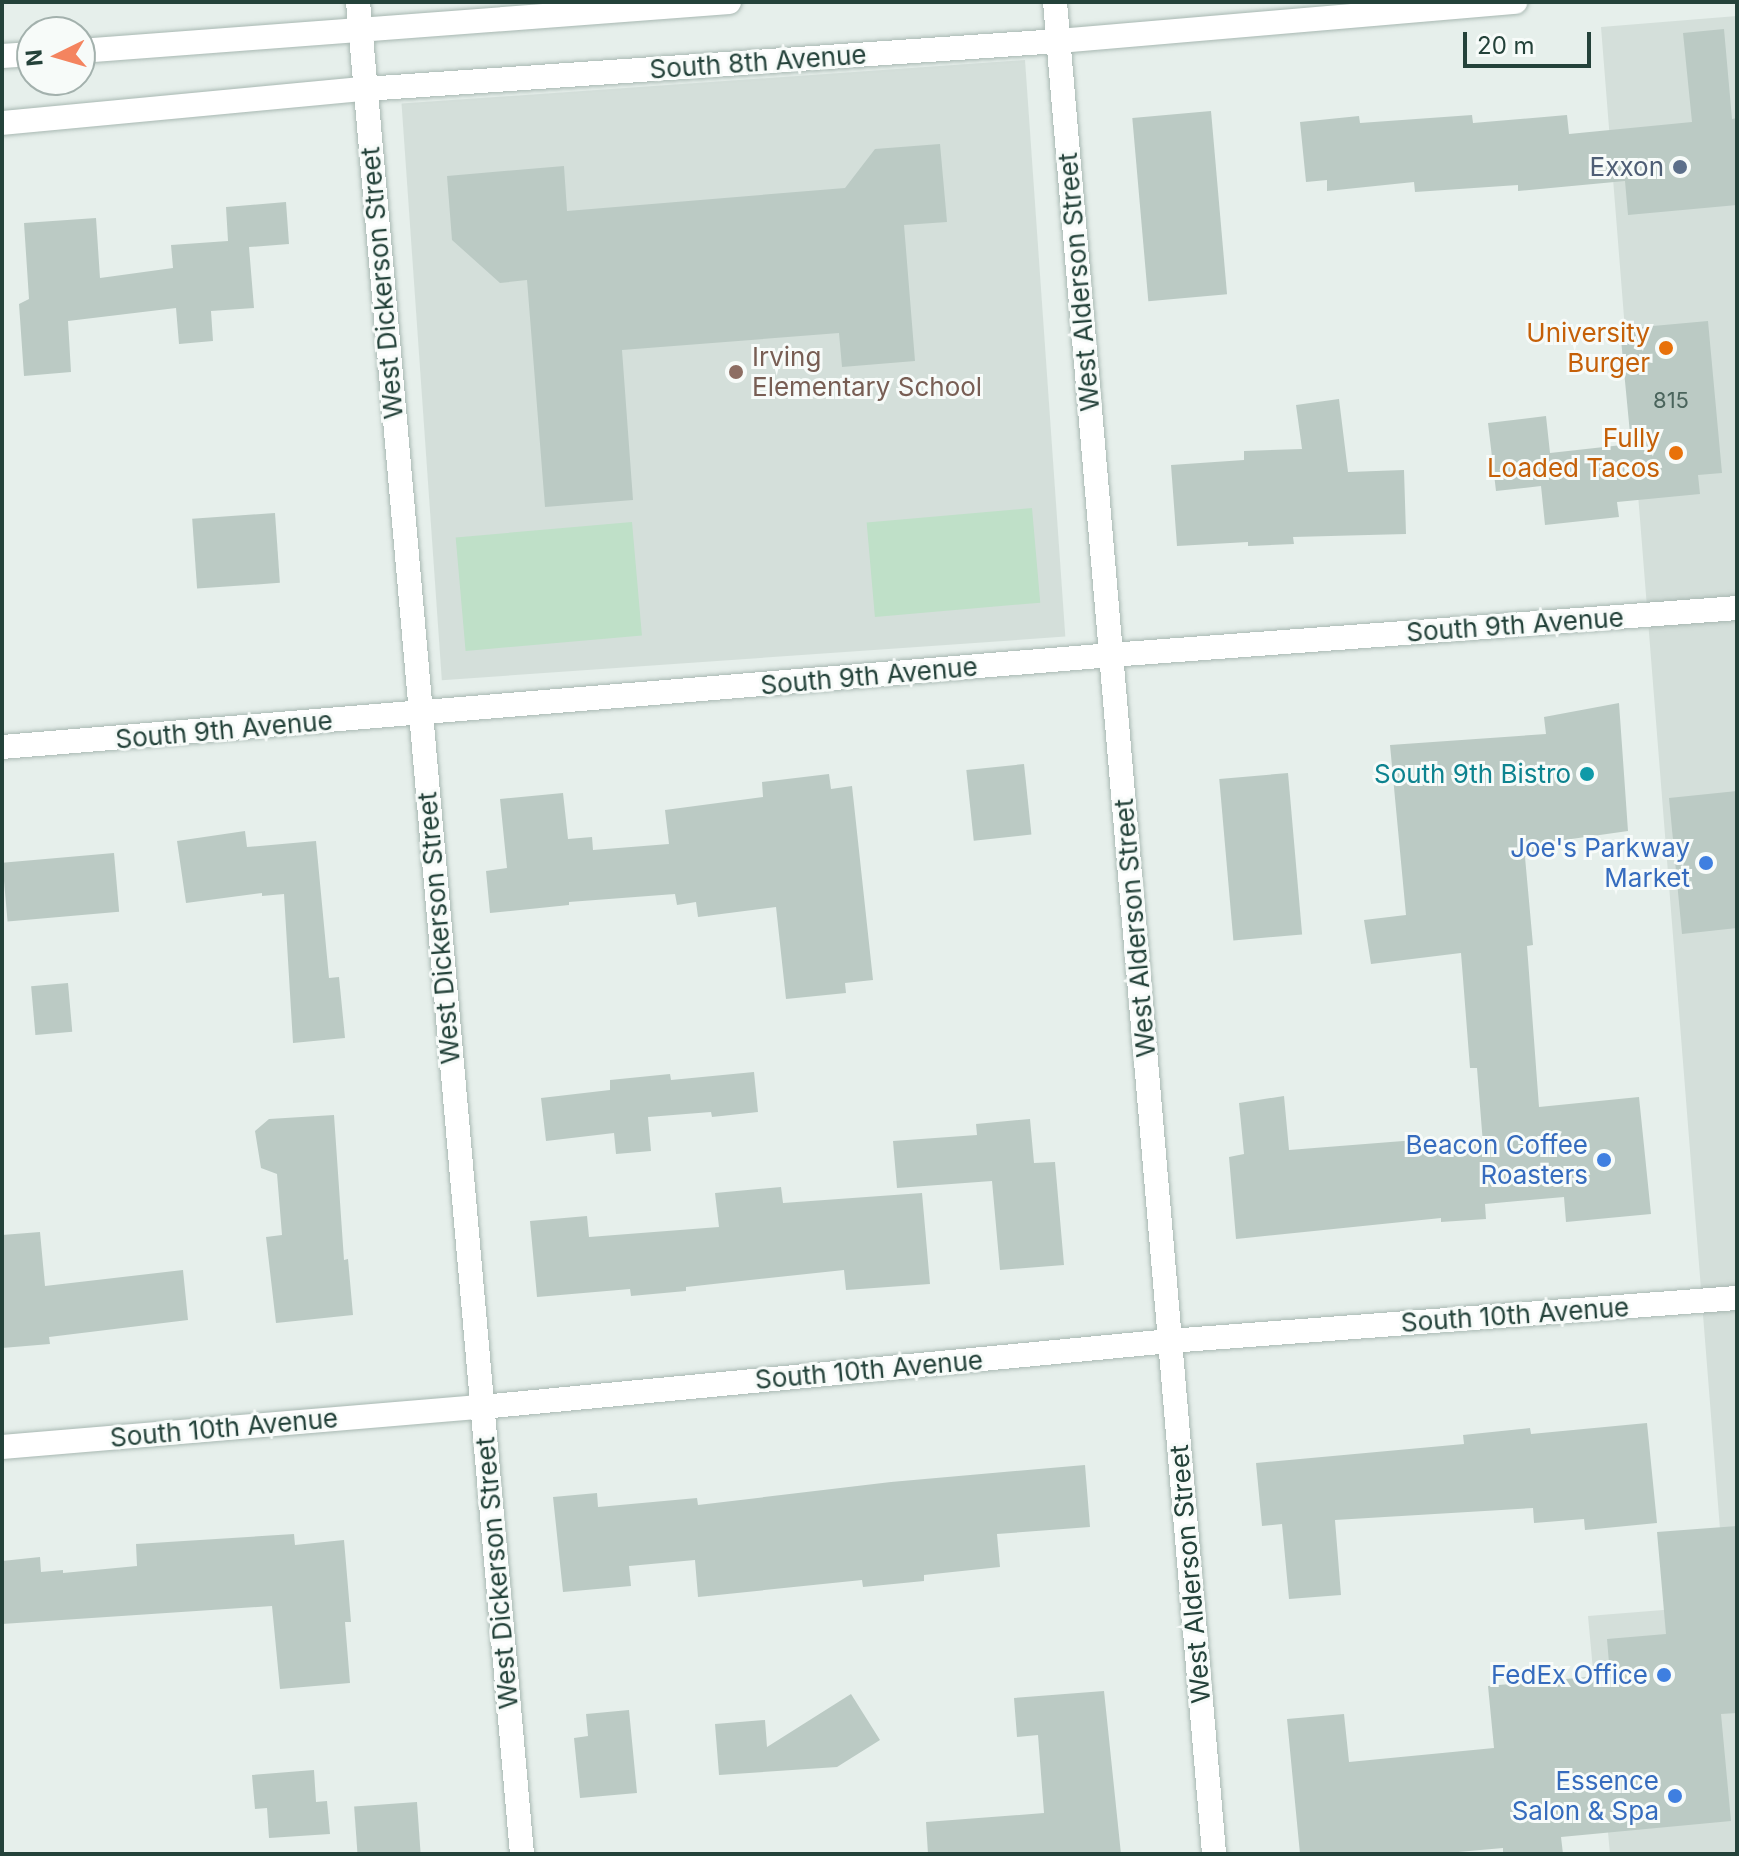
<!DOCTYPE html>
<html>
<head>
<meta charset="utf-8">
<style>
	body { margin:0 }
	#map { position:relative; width:1739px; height:1856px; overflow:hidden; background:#e6efeb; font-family:Inter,sans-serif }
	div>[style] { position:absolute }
	.built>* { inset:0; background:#d4dfda; transform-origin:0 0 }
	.green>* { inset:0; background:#bfe0c8; transform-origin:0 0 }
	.building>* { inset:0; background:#bbcac4; transform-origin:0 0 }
	.roads { filter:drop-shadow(0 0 2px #a8b8b2) drop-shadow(0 0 2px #a8b8b2) }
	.minor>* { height:24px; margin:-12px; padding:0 12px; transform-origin:12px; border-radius:12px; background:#fff }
	.tertiary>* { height:24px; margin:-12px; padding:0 12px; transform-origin:12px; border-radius:12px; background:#fff }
	.dots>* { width:22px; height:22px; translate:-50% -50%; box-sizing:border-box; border:4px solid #f7fbf9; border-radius:50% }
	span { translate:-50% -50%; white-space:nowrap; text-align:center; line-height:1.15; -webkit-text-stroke:6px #f7fbf9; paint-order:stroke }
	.number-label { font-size:22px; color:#4a645c }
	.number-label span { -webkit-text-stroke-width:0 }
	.street-label { font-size:26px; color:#24423a }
	.service-label { font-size:26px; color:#4e5e75 }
	.right { translate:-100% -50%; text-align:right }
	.food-label { font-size:26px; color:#c56008 }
	.education-label { font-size:26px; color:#785e54 }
	.left { translate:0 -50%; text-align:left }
	.culture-label { font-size:26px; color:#0d838f }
	.shop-label { font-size:26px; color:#366cbe }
	.frame { position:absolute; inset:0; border:4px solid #24423a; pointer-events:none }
	.north { position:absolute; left:16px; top:16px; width:80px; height:80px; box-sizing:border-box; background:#f7fbf9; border:2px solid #a3b1ad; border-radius:50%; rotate:265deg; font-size:22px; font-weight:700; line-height:32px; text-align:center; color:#24423a }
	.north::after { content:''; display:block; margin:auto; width:28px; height:36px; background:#f4845f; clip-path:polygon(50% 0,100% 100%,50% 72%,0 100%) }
	.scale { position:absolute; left:1463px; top:32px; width:128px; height:36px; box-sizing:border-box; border:4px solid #24423a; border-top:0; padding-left:10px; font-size:24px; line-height:28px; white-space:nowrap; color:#24423a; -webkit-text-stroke:6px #f7fbf9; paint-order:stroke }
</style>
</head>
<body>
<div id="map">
	<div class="built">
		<div style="clip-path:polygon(1737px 16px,1737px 1854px,1610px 1854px,1588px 1616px,1726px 1605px,1601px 27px)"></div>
		<div style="left:1025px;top:60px;width:578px;height:625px;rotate:86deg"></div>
	</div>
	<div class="green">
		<div style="left:1032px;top:508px;width:95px;height:166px;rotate:85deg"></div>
		<div style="left:632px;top:522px;width:114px;height:177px;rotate:85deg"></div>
	</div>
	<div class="building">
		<div style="clip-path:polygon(1724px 29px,1732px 119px,1737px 118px,1737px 205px,1628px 215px,1625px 181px,1518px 191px,1518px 185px,1415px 192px,1414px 182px,1327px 191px,1327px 180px,1306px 182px,1300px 122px,1359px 116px,1360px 123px,1472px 115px,1473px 123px,1567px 115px,1569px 134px,1692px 122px,1683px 33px)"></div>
		<div style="left:1211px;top:111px;width:184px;height:79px;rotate:85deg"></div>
		<div style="clip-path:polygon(940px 144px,947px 222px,904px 225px,915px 361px,842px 367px,839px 333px,622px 350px,633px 500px,545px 507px,527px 280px,500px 283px,452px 240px,447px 176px,564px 166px,567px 211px,845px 188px,875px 149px)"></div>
		<div style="clip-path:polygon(286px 202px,289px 244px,249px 247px,254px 308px,211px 311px,213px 341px,179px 344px,176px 308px,68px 321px,71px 372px,24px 376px,19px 304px,29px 299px,24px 223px,96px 218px,100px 278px,173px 268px,171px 245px,228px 241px,226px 207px)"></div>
		<div style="clip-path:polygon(1708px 321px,1722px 473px,1698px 475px,1700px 494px,1617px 502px,1619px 517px,1545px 525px,1541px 486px,1496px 491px,1488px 423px,1546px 416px,1550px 453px,1631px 444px,1620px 329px)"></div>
		<div style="clip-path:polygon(1339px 399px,1348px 472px,1404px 470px,1406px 534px,1293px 537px,1294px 544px,1248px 546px,1248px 542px,1177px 546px,1171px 465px,1244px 460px,1244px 451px,1302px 449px,1296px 405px)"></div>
		<div style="left:275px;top:513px;width:70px;height:83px;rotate:86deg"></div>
		<div style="clip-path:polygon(1619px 703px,1628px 831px,1543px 843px,1545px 855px,1525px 857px,1533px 945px,1527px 946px,1539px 1107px,1639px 1097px,1651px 1214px,1566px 1222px,1564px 1197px,1485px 1204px,1486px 1219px,1441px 1222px,1441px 1218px,1236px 1239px,1229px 1157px,1244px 1154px,1239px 1103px,1284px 1096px,1289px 1150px,1416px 1140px,1417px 1149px,1483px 1144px,1477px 1068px,1470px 1068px,1461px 953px,1371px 964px,1364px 920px,1406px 915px,1390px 745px,1546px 734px,1544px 717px)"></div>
		<div style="left:1024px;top:764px;width:71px;height:58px;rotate:84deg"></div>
		<div style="left:1288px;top:773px;width:162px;height:69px;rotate:85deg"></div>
		<div style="clip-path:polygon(829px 774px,831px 789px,852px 786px,873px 980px,845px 983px,846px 993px,786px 999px,776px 907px,698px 917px,696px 902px,677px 905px,675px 894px,569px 902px,569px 905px,490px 913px,486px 871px,507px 868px,500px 799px,563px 793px,568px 839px,592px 837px,593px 850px,669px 844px,665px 810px,763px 797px,762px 782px)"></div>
		<div style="clip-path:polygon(1737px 791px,1737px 928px,1682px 934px,1669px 798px)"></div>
		<div style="clip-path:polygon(245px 831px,247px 847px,316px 841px,329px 978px,339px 977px,345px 1038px,293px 1043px,284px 894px,262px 896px,262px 893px,186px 903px,177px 841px)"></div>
		<div style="left:114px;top:853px;width:59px;height:112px;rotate:85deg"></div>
		<div style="left:68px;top:983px;width:49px;height:37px;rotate:85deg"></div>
		<div style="clip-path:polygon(754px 1072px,758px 1112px,712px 1117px,711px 1112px,648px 1117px,651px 1151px,616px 1154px,614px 1133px,546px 1141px,541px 1098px,610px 1090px,610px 1080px,670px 1074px,671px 1080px)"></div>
		<div style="clip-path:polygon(334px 1115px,344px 1260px,348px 1259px,353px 1315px,276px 1323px,266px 1237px,282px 1235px,277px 1174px,261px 1168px,255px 1131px,269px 1119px)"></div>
		<div style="clip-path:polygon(1030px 1119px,1034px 1163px,1055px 1162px,1064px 1265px,1000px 1270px,992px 1181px,897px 1188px,893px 1141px,977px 1135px,976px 1124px)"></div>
		<div style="clip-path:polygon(781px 1187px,783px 1203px,922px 1193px,930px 1284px,846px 1290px,844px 1270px,686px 1287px,686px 1291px,631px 1296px,630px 1289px,537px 1297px,530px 1221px,587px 1216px,589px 1237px,719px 1227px,715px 1193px)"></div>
		<div style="clip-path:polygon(40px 1232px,45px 1286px,183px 1270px,188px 1320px,49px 1337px,50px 1344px,2px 1348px,2px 1235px)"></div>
		<div style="clip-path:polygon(1647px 1423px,1657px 1523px,1585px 1530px,1584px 1519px,1534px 1523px,1533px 1508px,1335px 1520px,1341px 1595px,1289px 1599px,1282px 1524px,1262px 1526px,1256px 1463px,1464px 1444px,1463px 1435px,1530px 1428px,1531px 1434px)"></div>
		<div style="clip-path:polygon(1085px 1465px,1090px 1527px,997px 1534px,1000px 1567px,924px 1575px,924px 1581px,863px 1587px,862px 1580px,698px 1597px,695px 1560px,629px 1566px,631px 1586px,563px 1592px,553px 1497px,597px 1493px,598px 1507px,697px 1498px,698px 1505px,891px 1482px)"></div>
		<div style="clip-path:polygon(1737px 1526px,1737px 1713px,1721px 1714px,1731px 1821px,1561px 1837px,1563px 1854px,1503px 1854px,1503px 1848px,1436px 1854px,1300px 1854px,1287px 1719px,1344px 1714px,1349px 1762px,1494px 1748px,1488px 1686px,1610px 1675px,1607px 1639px,1666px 1634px,1657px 1532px)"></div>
		<div style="clip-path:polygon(294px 1534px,295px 1545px,344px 1540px,351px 1622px,345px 1622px,350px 1683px,280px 1689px,272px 1606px,2px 1624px,2px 1561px,40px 1557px,41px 1572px,63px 1570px,63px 1573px,137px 1566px,136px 1544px)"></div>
		<div style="clip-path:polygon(1104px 1691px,1121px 1854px,928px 1854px,926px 1822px,1044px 1813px,1038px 1735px,1017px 1737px,1014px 1698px)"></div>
		<div style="clip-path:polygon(851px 1694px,880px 1740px,837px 1767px,719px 1775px,715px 1724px,765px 1720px,767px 1747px)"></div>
		<div style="clip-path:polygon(629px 1710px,637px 1793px,580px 1798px,574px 1738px,588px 1736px,586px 1714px)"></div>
		<div style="clip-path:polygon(314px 1770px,316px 1802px,327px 1801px,330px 1834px,269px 1838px,267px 1808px,255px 1809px,252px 1775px)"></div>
		<div style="left:417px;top:1802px;width:52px;height:63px;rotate:86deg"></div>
	</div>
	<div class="roads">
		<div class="minor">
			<div style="left:358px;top:2px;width:1859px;rotate:84.94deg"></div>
			<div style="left:1055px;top:2px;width:1859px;rotate:85.09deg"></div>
			<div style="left:2px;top:747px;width:1113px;rotate:-4.74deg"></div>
			<div style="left:1111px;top:655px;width:628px;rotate:-4.29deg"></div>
			<div style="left:2px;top:1447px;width:482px;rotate:-4.8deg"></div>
			<div style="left:482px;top:1407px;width:691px;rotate:-5.48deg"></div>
			<div style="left:1170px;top:1341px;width:569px;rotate:-4.34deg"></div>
		</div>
		<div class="tertiary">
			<div style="left:80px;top:51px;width:651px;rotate:-4.32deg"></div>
			<div style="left:2px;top:56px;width:30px;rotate:-4deg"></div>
			<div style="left:2px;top:123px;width:365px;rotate:-5.4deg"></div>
			<div style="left:365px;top:89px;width:696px;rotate:-3.96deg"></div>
			<div style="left:1059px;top:41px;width:458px;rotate:-4.9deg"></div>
		</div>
	</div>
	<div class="dots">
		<div style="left:1680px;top:167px;background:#5c6f8a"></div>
		<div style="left:1666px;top:348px;background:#e8710a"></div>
		<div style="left:736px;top:372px;background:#8d6e63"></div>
		<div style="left:1676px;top:453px;background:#e8710a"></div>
		<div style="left:1587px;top:774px;background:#0f9aa8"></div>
		<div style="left:1706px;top:863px;background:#3f7fe0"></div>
		<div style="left:1604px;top:1160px;background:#3f7fe0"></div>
		<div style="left:1664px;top:1675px;background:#3f7fe0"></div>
		<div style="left:1675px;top:1796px;background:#3f7fe0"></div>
	</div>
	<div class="number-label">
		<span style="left:1671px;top:401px">815</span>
	</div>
	<div class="street-label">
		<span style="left:758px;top:62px;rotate:-4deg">South 8th Avenue</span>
		<span style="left:1079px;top:282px;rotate:-95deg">West Alderson Street</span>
		<span style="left:382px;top:283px;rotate:-95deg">West Dickerson Street</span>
		<span style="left:1515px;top:625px;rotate:-4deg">South 9th Avenue</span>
		<span style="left:869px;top:676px;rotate:-5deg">South 9th Avenue</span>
		<span style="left:224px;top:730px;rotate:-5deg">South 9th Avenue</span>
		<span style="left:439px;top:928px;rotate:-95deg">West Dickerson Street</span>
		<span style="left:1135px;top:928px;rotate:-95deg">West Alderson Street</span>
		<span style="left:1515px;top:1315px;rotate:-4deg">South 10th Avenue</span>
		<span style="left:869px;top:1370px;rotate:-5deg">South 10th Avenue</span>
		<span style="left:224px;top:1428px;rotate:-5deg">South 10th Avenue</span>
		<span style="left:497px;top:1573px;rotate:-95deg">West Dickerson Street</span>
		<span style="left:1190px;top:1574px;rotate:-95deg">West Alderson Street</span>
	</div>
	<div class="service-label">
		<span class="right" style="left:1664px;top:167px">Exxon</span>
	</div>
	<div class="food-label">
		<span class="right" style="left:1650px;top:348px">University<br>Burger</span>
		<span class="right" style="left:1660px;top:453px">Fully<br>Loaded Tacos</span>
	</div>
	<div class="education-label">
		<span class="left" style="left:752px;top:372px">Irving<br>Elementary School</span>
	</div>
	<div class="culture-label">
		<span class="right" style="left:1571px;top:774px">South 9th Bistro</span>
	</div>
	<div class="shop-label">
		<span class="right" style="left:1690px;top:863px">Joe's Parkway<br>Market</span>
		<span class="right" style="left:1588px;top:1160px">Beacon Coffee<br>Roasters</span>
		<span class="right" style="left:1648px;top:1675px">FedEx Office</span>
		<span class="right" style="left:1659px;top:1796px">Essence<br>Salon &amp; Spa</span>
	</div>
	<div class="frame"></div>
	<div class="north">N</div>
	<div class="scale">20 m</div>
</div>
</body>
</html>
